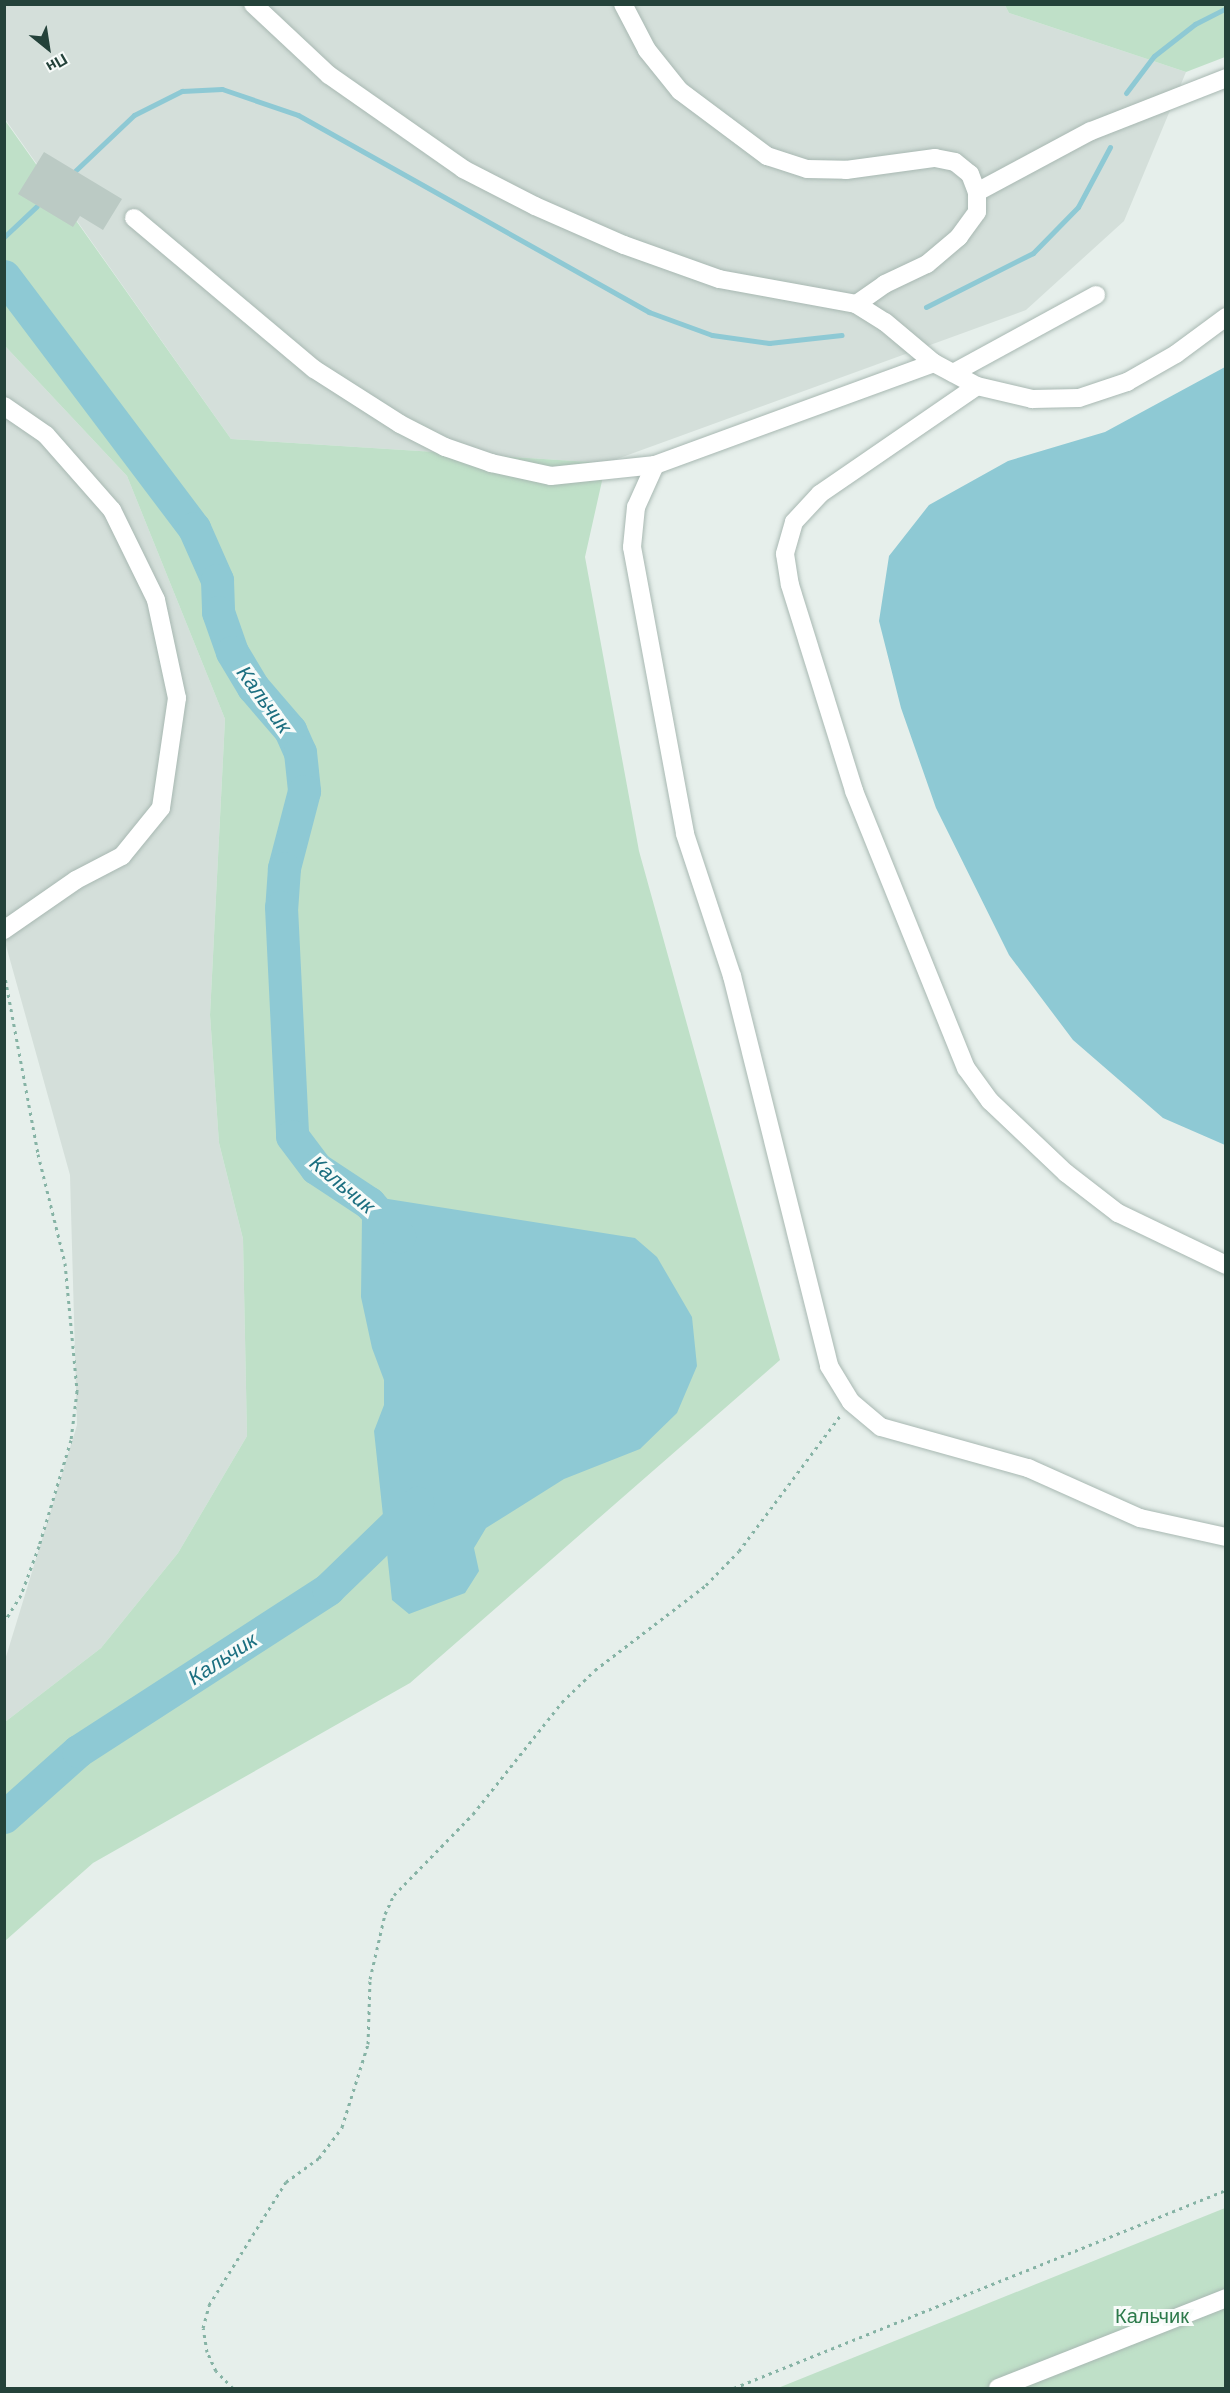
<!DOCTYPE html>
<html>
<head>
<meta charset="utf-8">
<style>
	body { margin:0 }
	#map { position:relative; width:1230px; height:2393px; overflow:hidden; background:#e6efeb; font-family:Barlow,sans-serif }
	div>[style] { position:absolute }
	.built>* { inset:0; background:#d4dfda }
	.green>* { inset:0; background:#bfe0c8 }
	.water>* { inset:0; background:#8ec9d4 }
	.stream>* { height:5px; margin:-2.5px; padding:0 2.5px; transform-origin:2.5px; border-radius:2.5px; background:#8ec9d4 }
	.river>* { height:33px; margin:-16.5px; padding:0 16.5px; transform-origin:16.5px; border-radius:16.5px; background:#8ec9d4 }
	.building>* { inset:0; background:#bbcac4 }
	.path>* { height:3px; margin-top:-1.5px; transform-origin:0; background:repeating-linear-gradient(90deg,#86b3a5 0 3px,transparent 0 7.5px) }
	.roads { filter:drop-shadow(0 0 2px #a8b8b2) drop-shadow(0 0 2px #a8b8b2) }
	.minor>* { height:18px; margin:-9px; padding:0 9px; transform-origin:9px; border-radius:9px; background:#fff }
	span { translate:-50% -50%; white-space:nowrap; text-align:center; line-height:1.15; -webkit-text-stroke:6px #f7fbf9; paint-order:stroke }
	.park-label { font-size:20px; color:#2d7a4b }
	.water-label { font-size:21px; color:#1c6f80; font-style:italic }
	.frame { position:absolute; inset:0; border:6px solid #24423a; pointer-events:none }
	.north { position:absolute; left:18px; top:18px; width:60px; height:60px; -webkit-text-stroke:4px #f7fbf9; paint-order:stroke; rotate:150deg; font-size:16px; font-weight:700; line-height:24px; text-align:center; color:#24423a }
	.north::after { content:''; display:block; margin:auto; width:21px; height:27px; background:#24423a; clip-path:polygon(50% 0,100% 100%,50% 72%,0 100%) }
</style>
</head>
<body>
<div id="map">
	<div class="built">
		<div style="clip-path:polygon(4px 5px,1005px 5px,1009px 13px,1186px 72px,1124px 221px,1026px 310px,606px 463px,231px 439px,5px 119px)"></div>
		<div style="clip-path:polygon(5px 346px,127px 476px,225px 719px,210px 1015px,219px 1143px,243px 1239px,247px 1436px,178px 1553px,101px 1648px,5px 1722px,5px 1660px,77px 1425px,70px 1175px,5px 942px)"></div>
	</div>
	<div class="green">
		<div style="clip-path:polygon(1005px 5px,1225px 5px,1225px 57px,1186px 72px,1009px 13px)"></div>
		<div style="clip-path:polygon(4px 119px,231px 439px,606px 463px,585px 557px,639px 851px,780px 1360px,410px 1683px,93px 1863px,5px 1941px,5px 1722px,101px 1648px,178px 1553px,247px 1436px,243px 1239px,219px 1143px,210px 1015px,225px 719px,127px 476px,5px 346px)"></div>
		<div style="clip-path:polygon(1225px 2208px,1225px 2388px,778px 2388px)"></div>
	</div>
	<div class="water">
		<div style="clip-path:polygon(1225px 367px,1225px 1145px,1163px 1118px,1073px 1040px,1009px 955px,936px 808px,901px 708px,879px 621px,889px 556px,929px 505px,1008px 461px,1105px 432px)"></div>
		<div style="clip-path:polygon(388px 1199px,635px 1238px,657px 1257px,692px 1317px,697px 1366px,677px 1413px,640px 1449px,564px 1479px,486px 1528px,474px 1548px,479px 1571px,465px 1593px,409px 1614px,392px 1600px,374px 1431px,384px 1405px,384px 1380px,372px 1348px,361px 1297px,362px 1217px,369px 1203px)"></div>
		<div style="clip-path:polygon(78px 1751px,5px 1821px,5px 1806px)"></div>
	</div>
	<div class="stream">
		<div style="left:1126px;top:93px;width:46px;rotate:-52.9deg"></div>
		<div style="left:1154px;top:56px;width:52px;rotate:-38deg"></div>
		<div style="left:1195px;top:24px;width:35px;rotate:-27deg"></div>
		<div style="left:75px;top:171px;width:81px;rotate:-43.5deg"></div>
		<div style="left:134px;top:115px;width:54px;rotate:-26.6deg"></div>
		<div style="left:182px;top:91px;width:40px;rotate:-2.9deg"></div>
		<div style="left:222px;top:89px;width:80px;rotate:18.9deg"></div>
		<div style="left:298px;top:115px;width:403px;rotate:29.3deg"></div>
		<div style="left:649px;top:312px;width:67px;rotate:20.1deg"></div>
		<div style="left:712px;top:335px;width:58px;rotate:8deg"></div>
		<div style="left:769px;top:343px;width:73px;rotate:-6.3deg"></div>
		<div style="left:4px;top:237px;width:45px;rotate:-43.2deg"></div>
		<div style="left:926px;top:307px;width:120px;rotate:-26.8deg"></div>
		<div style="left:1033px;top:253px;width:64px;rotate:-45.6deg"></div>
		<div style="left:1078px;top:207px;width:68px;rotate:-61.9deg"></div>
	</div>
	<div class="river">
		<div style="left:4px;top:276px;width:316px;rotate:53deg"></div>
		<div style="left:194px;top:528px;width:57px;rotate:66.1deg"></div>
		<div style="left:217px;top:580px;width:32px;rotate:88deg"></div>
		<div style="left:218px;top:612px;width:42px;rotate:70.7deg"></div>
		<div style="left:232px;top:652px;width:41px;rotate:59deg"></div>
		<div style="left:253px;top:687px;width:57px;rotate:49.3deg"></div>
		<div style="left:290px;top:730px;width:24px;rotate:66deg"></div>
		<div style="left:300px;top:752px;width:39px;rotate:84deg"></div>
		<div style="left:304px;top:791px;width:80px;rotate:104.6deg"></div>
		<div style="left:284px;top:868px;width:39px;rotate:94deg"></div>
		<div style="left:281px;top:907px;width:229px;rotate:87.2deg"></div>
		<div style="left:292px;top:1136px;width:40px;rotate:53deg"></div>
		<div style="left:316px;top:1168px;width:64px;rotate:33.4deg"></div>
		<div style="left:369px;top:1203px;width:45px;rotate:47.7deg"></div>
		<div style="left:4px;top:1817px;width:99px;rotate:-41.7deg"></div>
		<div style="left:78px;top:1751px;width:298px;rotate:-32.9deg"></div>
		<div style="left:328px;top:1589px;width:124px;rotate:-44deg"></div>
	</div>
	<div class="building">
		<div style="clip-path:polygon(44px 152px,122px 199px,103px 230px,80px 216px,73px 227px,18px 194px)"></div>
	</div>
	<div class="path">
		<div style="left:4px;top:972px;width:185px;rotate:79.4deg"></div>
		<div style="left:38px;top:1154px;width:112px;rotate:76.1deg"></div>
		<div style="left:65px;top:1263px;width:129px;rotate:84.6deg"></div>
		<div style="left:77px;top:1391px;width:49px;rotate:97deg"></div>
		<div style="left:71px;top:1440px;width:111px;rotate:106.8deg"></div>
		<div style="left:39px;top:1546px;width:52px;rotate:110.2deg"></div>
		<div style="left:21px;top:1595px;width:32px;rotate:122deg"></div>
		<div style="left:233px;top:2388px;width:24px;rotate:-135deg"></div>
		<div style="left:216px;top:2371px;width:21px;rotate:-115deg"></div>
		<div style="left:207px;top:2352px;width:24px;rotate:-99deg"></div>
		<div style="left:203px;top:2328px;width:24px;rotate:-75deg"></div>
		<div style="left:209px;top:2305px;width:145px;rotate:-58deg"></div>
		<div style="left:286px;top:2182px;width:41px;rotate:-36deg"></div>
		<div style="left:319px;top:2158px;width:39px;rotate:-53deg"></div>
		<div style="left:342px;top:2127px;width:87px;rotate:-72.6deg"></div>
		<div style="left:368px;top:2044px;width:65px;rotate:-88.2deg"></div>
		<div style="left:370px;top:1979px;width:67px;rotate:-77deg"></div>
		<div style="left:385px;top:1914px;width:21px;rotate:-65deg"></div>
		<div style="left:394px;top:1895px;width:113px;rotate:-45.7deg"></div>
		<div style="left:473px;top:1814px;width:143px;rotate:-51.5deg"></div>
		<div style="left:562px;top:1702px;width:46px;rotate:-44.1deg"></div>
		<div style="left:595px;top:1670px;width:140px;rotate:-37.4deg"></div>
		<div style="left:706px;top:1585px;width:47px;rotate:-45.9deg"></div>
		<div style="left:739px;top:1551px;width:169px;rotate:-53.2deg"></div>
		<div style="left:734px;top:2388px;width:530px;rotate:-21.92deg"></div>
	</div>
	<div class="roads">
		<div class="minor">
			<div style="left:253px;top:4px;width:104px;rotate:43.1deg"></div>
			<div style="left:329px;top:75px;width:164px;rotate:35deg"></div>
			<div style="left:463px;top:169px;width:81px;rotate:27.2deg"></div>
			<div style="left:535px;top:206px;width:97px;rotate:23.7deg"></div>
			<div style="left:624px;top:245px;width:101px;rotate:19.7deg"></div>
			<div style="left:719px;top:279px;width:139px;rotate:10.3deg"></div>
			<div style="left:856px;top:304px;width:34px;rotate:32deg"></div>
			<div style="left:885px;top:322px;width:64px;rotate:39.9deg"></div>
			<div style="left:934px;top:363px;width:49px;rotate:28.1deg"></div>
			<div style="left:977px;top:386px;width:57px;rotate:13.3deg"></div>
			<div style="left:1032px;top:399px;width:47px;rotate:-1.2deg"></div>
			<div style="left:1079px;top:398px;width:51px;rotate:-18.4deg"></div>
			<div style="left:1127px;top:382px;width:56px;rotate:-29.7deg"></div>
			<div style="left:1176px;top:354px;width:62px;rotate:-36.5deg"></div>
			<div style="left:623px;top:4px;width:52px;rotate:62.4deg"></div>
			<div style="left:647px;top:50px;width:53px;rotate:51.2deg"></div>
			<div style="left:680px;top:91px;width:109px;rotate:36.8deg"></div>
			<div style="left:767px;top:156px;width:42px;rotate:18deg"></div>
			<div style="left:807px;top:169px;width:39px;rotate:1deg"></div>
			<div style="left:846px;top:170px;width:90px;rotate:-7.7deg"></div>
			<div style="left:935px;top:158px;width:20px;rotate:11deg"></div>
			<div style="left:955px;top:162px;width:19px;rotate:39deg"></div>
			<div style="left:970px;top:174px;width:19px;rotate:69deg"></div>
			<div style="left:977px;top:192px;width:20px;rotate:90deg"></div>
			<div style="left:977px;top:212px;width:31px;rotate:126deg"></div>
			<div style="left:959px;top:237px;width:42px;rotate:139.8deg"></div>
			<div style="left:927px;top:264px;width:47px;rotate:154.5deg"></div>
			<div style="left:885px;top:284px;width:35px;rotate:145deg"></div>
			<div style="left:977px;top:192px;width:129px;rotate:-28.2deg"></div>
			<div style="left:1091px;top:131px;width:145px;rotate:-21.4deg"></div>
			<div style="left:134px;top:218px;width:235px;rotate:40deg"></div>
			<div style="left:314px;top:369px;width:102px;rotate:32.6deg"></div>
			<div style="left:400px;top:424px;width:51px;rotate:27.1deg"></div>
			<div style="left:445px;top:447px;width:49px;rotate:19.2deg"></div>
			<div style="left:491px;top:463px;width:61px;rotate:12.2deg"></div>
			<div style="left:551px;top:476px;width:105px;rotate:-6deg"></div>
			<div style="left:655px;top:465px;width:297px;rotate:-20.1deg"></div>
			<div style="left:953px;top:373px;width:163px;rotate:-28.6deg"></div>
			<div style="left:977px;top:386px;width:191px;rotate:145.5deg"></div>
			<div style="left:820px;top:494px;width:38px;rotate:133deg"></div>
			<div style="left:794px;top:522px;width:33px;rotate:106deg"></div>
			<div style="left:785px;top:554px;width:31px;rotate:81deg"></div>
			<div style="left:790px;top:585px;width:216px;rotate:72.7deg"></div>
			<div style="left:854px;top:791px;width:299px;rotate:68deg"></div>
			<div style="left:966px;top:1068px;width:41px;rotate:54deg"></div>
			<div style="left:990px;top:1101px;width:105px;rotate:43.5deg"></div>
			<div style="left:1066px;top:1173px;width:66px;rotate:37.6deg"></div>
			<div style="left:1118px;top:1213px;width:120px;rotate:25.7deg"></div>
			<div style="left:4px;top:406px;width:51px;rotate:34.6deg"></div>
			<div style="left:46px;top:435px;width:100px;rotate:48.7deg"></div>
			<div style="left:112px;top:510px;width:100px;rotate:63.9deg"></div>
			<div style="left:156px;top:600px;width:100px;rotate:77.9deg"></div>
			<div style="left:177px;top:698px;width:111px;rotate:98.3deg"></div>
			<div style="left:161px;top:808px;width:62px;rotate:129.1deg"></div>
			<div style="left:122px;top:856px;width:52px;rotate:152.4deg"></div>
			<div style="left:76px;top:880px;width:88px;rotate:145.2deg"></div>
			<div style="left:655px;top:465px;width:46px;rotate:114.3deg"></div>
			<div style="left:636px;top:507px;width:40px;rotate:95.7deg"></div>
			<div style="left:632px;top:547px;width:292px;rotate:79.5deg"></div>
			<div style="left:685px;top:834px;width:150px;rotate:71.7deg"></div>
			<div style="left:732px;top:976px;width:402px;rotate:76deg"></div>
			<div style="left:829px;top:1366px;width:42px;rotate:58.6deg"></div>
			<div style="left:851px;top:1402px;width:39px;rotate:40deg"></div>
			<div style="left:881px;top:1427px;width:153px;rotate:15.6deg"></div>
			<div style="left:1028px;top:1468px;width:123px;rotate:24.1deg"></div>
			<div style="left:1140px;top:1518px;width:88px;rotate:12.5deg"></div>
			<div style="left:998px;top:2388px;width:245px;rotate:-21.5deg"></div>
		</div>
	</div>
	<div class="park-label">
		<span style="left:1152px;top:2315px">Кальчик</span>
	</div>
	<div class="water-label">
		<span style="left:265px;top:699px;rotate:54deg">Кальчик</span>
		<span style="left:343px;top:1184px;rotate:40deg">Кальчик</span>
		<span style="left:222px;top:1658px;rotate:-33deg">Кальчик</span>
	</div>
	<div class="frame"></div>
	<div class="north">Пн</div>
</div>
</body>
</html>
